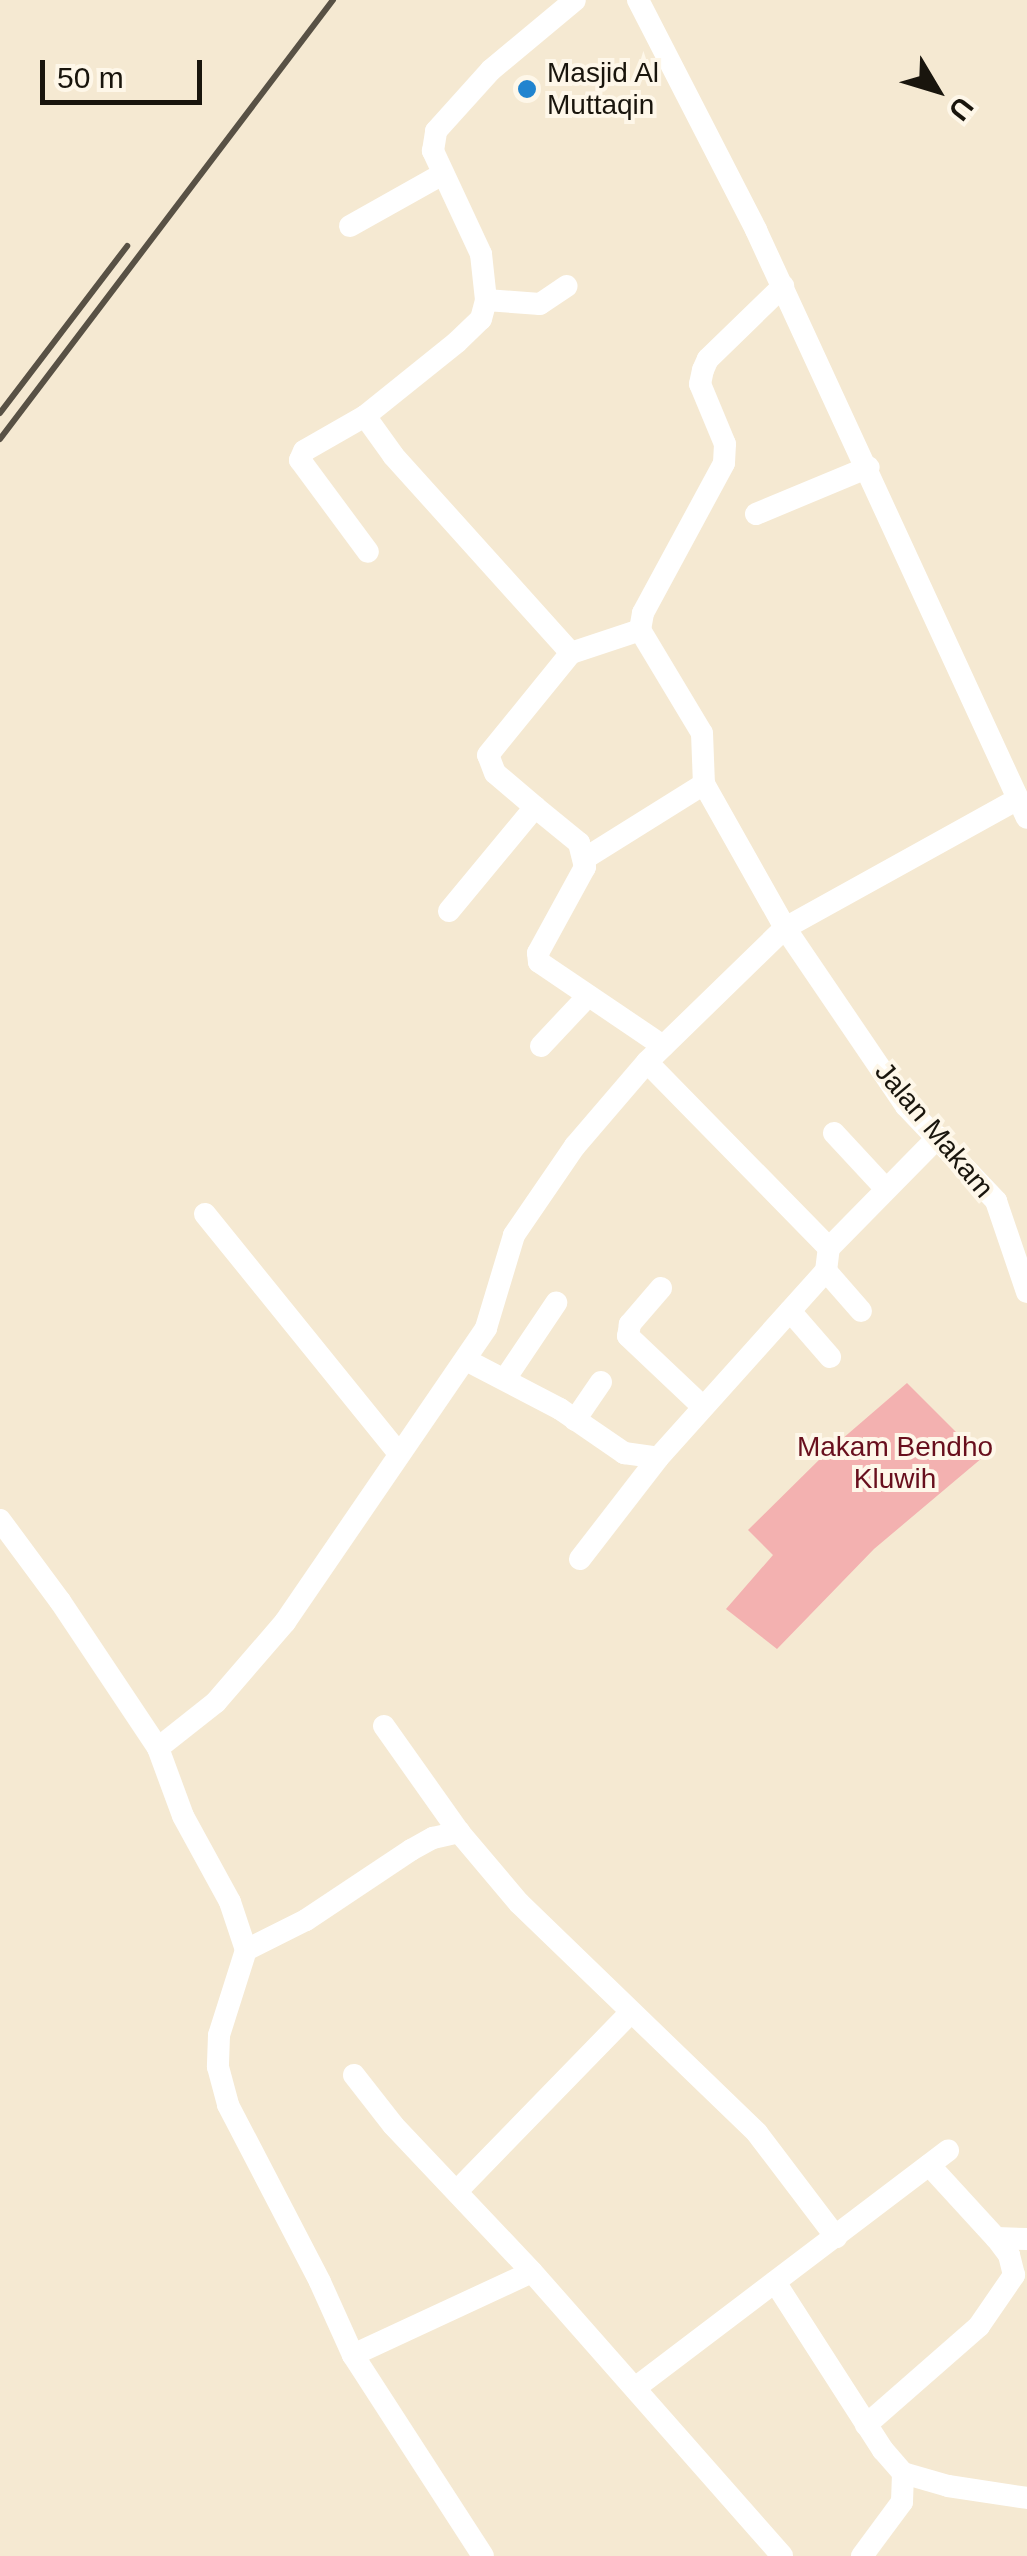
<!DOCTYPE html>
<html>
<head>
<meta charset="utf-8">
<style>
	body { margin:0 }
	#map { position:relative; width:1027px; height:2556px; overflow:hidden; background:#f5e9d2; font-family:Arial,sans-serif }
	div>[style] { position:absolute }
	.green>* { inset:0; background:#f3b1b0 }
	.street>* { height:22px; margin:-11px; padding:0 11px; transform-origin:11px; border-radius:11px; background:#fff }
	.rail>* { height:6px; margin:-3px; padding:0 3px; transform-origin:3px; border-radius:3px; background:#585145 }
	.dots>* { width:28px; height:28px; translate:-50% -50%; box-sizing:border-box; border:5px solid #fef7e9; border-radius:50% }
	span { translate:-50% -50%; white-space:nowrap; text-align:center; line-height:1.15; -webkit-text-stroke:8px #fef7e9; paint-order:stroke }
	.poi-label { font-size:28px; color:#19150d }
	.left { translate:0 -50%; text-align:left }
	.street-label { font-size:28px; color:#19150d }
	.park-label { font-size:28px; color:#680f1d }
	.north { position:absolute; left:887px; top:40px; width:100px; height:100px; -webkit-text-stroke:8px #fef7e9; paint-order:stroke; rotate:128deg; font-size:28px; font-weight:700; line-height:40px; text-align:center; color:#19150d }
	.north::after { content:''; display:block; margin:auto; width:35px; height:45px; background:#19150d; clip-path:polygon(50% 0,100% 100%,50% 72%,0 100%) }
	.scale { position:absolute; left:40px; top:60px; width:162px; height:45px; box-sizing:border-box; border:5px solid #19150d; border-top:0; padding-left:12px; font-size:30px; line-height:35px; white-space:nowrap; color:#19150d; -webkit-text-stroke:8px #fef7e9; paint-order:stroke }
</style>
</head>
<body>
<div id="map">
	<div class="green">
		<div style="clip-path:polygon(907px 1383px,982px 1458px,874px 1549px,777px 1649px,726px 1609px,773px 1555px,748px 1530px,827px 1452px)"></div>
	</div>
	<div class="street">
		<div style="left:638px;top:0;width:259px;rotate:62.8deg"></div>
		<div style="left:756px;top:230px;width:647px;rotate:65.26deg"></div>
		<div style="left:350px;top:226px;width:104px;rotate:-29.3deg"></div>
		<div style="left:486px;top:300px;width:54px;rotate:4.2deg"></div>
		<div style="left:540px;top:304px;width:32px;rotate:-34deg"></div>
		<div style="left:365px;top:416px;width:70px;rotate:150.2deg"></div>
		<div style="left:304px;top:451px;width:10px;rotate:114deg"></div>
		<div style="left:300px;top:460px;width:114px;rotate:53.5deg"></div>
		<div style="left:756px;top:514px;width:122px;rotate:-22.6deg"></div>
		<div style="left:640px;top:630px;width:120px;rotate:59deg"></div>
		<div style="left:702px;top:733px;width:51px;rotate:87.8deg"></div>
		<div style="left:704px;top:784px;width:165px;rotate:60.6deg"></div>
		<div style="left:785px;top:928px;width:215px;rotate:55.8deg"></div>
		<div style="left:906px;top:1106px;width:131px;rotate:46.5deg"></div>
		<div style="left:996px;top:1201px;width:96px;rotate:71.2deg"></div>
		<div style="left:571px;top:653px;width:73px;rotate:-18.4deg"></div>
		<div style="left:640px;top:630px;width:17px;rotate:-80deg"></div>
		<div style="left:643px;top:613px;width:170px;rotate:-61.6deg"></div>
		<div style="left:724px;top:463px;width:19px;rotate:-87deg"></div>
		<div style="left:725px;top:444px;width:65px;rotate:-112.6deg"></div>
		<div style="left:700px;top:384px;width:14px;rotate:-78deg"></div>
		<div style="left:703px;top:370px;width:12px;rotate:-66deg"></div>
		<div style="left:708px;top:359px;width:105px;rotate:-44.2deg"></div>
		<div style="left:535px;top:807px;width:57px;rotate:39.3deg"></div>
		<div style="left:579px;top:843px;width:25px;rotate:76deg"></div>
		<div style="left:585px;top:867px;width:98px;rotate:118.7deg"></div>
		<div style="left:538px;top:953px;width:9px;rotate:84deg"></div>
		<div style="left:539px;top:962px;width:150px;rotate:34.1deg"></div>
		<div style="left:584px;top:859px;width:142px;rotate:-32deg"></div>
		<div style="left:449px;top:911px;width:135px;rotate:-50.4deg"></div>
		<div style="left:535px;top:807px;width:52px;rotate:-139.6deg"></div>
		<div style="left:495px;top:773px;width:19px;rotate:-111deg"></div>
		<div style="left:488px;top:755px;width:132px;rotate:-50.9deg"></div>
		<div style="left:571px;top:653px;width:266px;rotate:-132deg"></div>
		<div style="left:393px;top:455px;width:48px;rotate:-125.7deg"></div>
		<div style="left:365px;top:416px;width:118px;rotate:-38.8deg"></div>
		<div style="left:457px;top:342px;width:33px;rotate:-44deg"></div>
		<div style="left:481px;top:319px;width:20px;rotate:-75deg"></div>
		<div style="left:486px;top:300px;width:46px;rotate:-96.2deg"></div>
		<div style="left:481px;top:254px;width:114px;rotate:-115deg"></div>
		<div style="left:433px;top:151px;width:20px;rotate:-81deg"></div>
		<div style="left:436px;top:131px;width:82px;rotate:-48deg"></div>
		<div style="left:491px;top:70px;width:109px;rotate:-39.8deg"></div>
		<div style="left:541px;top:1046px;width:69px;rotate:-46.8deg"></div>
		<div style="left:834px;top:1133px;width:76px;rotate:47.1deg"></div>
		<div style="left:205px;top:1214px;width:306px;rotate:51deg"></div>
		<div style="left:829px;top:1248px;width:156px;rotate:-45.5deg"></div>
		<div style="left:826px;top:1271px;width:53px;rotate:48.8deg"></div>
		<div style="left:661px;top:1288px;width:48px;rotate:130.7deg"></div>
		<div style="left:630px;top:1324px;width:12px;rotate:99deg"></div>
		<div style="left:628px;top:1336px;width:100px;rotate:43.4deg"></div>
		<div style="left:790px;top:1311px;width:61px;rotate:49deg"></div>
		<div style="left:466px;top:1360px;width:106px;rotate:27.5deg"></div>
		<div style="left:560px;top:1409px;width:78px;rotate:34.5deg"></div>
		<div style="left:624px;top:1453px;width:34px;rotate:8deg"></div>
		<div style="left:658px;top:1458px;width:251px;rotate:-48.1deg"></div>
		<div style="left:826px;top:1271px;width:23px;rotate:-83deg"></div>
		<div style="left:829px;top:1248px;width:260px;rotate:-134.4deg"></div>
		<div style="left:505px;top:1379px;width:92px;rotate:-56.1deg"></div>
		<div style="left:575px;top:1420px;width:46px;rotate:-55.6deg"></div>
		<div style="left:0;top:1520px;width:101px;rotate:53.5deg"></div>
		<div style="left:60px;top:1601px;width:177px;rotate:56.3deg"></div>
		<div style="left:158px;top:1748px;width:72px;rotate:69.8deg"></div>
		<div style="left:183px;top:1816px;width:98px;rotate:61.3deg"></div>
		<div style="left:230px;top:1902px;width:51px;rotate:71.6deg"></div>
		<div style="left:246px;top:1950px;width:89px;rotate:107.6deg"></div>
		<div style="left:219px;top:2035px;width:32px;rotate:92deg"></div>
		<div style="left:218px;top:2067px;width:39px;rotate:75deg"></div>
		<div style="left:228px;top:2105px;width:199px;rotate:62.5deg"></div>
		<div style="left:320px;top:2282px;width:80px;rotate:65.7deg"></div>
		<div style="left:353px;top:2355px;width:239px;rotate:57.1deg"></div>
		<div style="left:580px;top:1559px;width:128px;rotate:-52.3deg"></div>
		<div style="left:384px;top:1726px;width:130px;rotate:54.7deg"></div>
		<div style="left:158px;top:1748px;width:74px;rotate:-38.4deg"></div>
		<div style="left:216px;top:1702px;width:106px;rotate:-49.2deg"></div>
		<div style="left:285px;top:1622px;width:356px;rotate:-55.6deg"></div>
		<div style="left:486px;top:1328px;width:97px;rotate:-73.2deg"></div>
		<div style="left:514px;top:1235px;width:108px;rotate:-55.6deg"></div>
		<div style="left:575px;top:1146px;width:111px;rotate:-49.4deg"></div>
		<div style="left:647px;top:1062px;width:192px;rotate:-44.2deg"></div>
		<div style="left:785px;top:928px;width:266px;rotate:-29deg"></div>
		<div style="left:246px;top:1950px;width:67px;rotate:-26.6deg"></div>
		<div style="left:306px;top:1920px;width:126px;rotate:-33.7deg"></div>
		<div style="left:411px;top:1850px;width:25px;rotate:-29deg"></div>
		<div style="left:433px;top:1838px;width:27px;rotate:-13deg"></div>
		<div style="left:459px;top:1832px;width:93px;rotate:49.8deg"></div>
		<div style="left:519px;top:1903px;width:331px;rotate:44deg"></div>
		<div style="left:757px;top:2133px;width:131px;rotate:52.8deg"></div>
		<div style="left:354px;top:2075px;width:63px;rotate:52deg"></div>
		<div style="left:393px;top:2125px;width:202px;rotate:46.6deg"></div>
		<div style="left:532px;top:2272px;width:378px;rotate:48.6deg"></div>
		<div style="left:457px;top:2191px;width:248px;rotate:-45.8deg"></div>
		<div style="left:996px;top:2238px;width:31px;rotate:2deg"></div>
		<div style="left:775px;top:2282px;width:200px;rotate:57.3deg"></div>
		<div style="left:883px;top:2450px;width:30px;rotate:49deg"></div>
		<div style="left:903px;top:2473px;width:47px;rotate:16.1deg"></div>
		<div style="left:948px;top:2486px;width:80px;rotate:8.6deg"></div>
		<div style="left:353px;top:2355px;width:197px;rotate:-24.9deg"></div>
		<div style="left:635px;top:2388px;width:393px;rotate:-37.2deg"></div>
		<div style="left:866px;top:2425px;width:150px;rotate:-41.2deg"></div>
		<div style="left:979px;top:2326px;width:62px;rotate:-55.5deg"></div>
		<div style="left:1014px;top:2275px;width:21px;rotate:-104deg"></div>
		<div style="left:1009px;top:2255px;width:21px;rotate:-127deg"></div>
		<div style="left:996px;top:2238px;width:99px;rotate:-132.5deg"></div>
		<div style="left:862px;top:2556px;width:67px;rotate:-53.5deg"></div>
		<div style="left:902px;top:2502px;width:29px;rotate:-88deg"></div>
	</div>
	<div class="rail">
		<div style="left:0;top:413px;width:210px;rotate:-52.7deg"></div>
		<div style="left:0;top:439px;width:551px;rotate:-52.82deg"></div>
	</div>
	<div class="dots">
		<div style="left:527px;top:89px;background:#2184cf"></div>
	</div>
	<div class="poi-label">
		<span class="left" style="left:547px;top:89px">Masjid Al<br>Muttaqin</span>
	</div>
	<div class="street-label">
		<span style="left:934px;top:1130px;rotate:50deg">Jalan Makam</span>
	</div>
	<div class="park-label">
		<span style="left:895px;top:1463px">Makam Bendho<br>Kluwih</span>
	</div>
	<div class="north">U</div>
	<div class="scale">50 m</div>
</div>
</body>
</html>
